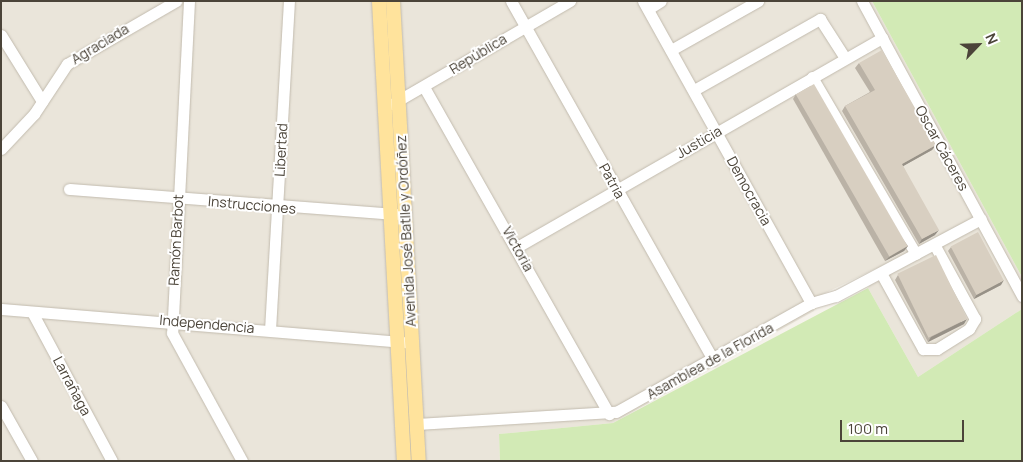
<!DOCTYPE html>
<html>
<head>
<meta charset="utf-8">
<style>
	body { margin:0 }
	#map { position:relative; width:1023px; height:462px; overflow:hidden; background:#f6f3ec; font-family:Manrope,sans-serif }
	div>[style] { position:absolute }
	.residential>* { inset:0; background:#eae5da }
	.green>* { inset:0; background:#d2eab5 }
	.roads { filter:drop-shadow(0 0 1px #c2bbae) drop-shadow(0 0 1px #c2bbae) }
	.minor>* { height:11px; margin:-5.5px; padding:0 5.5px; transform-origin:5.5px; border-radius:5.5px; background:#fff }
	.major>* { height:14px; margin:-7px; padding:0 7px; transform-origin:7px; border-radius:7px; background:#ffe39c }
	.wall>* { inset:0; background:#bab2a6 }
	.shaded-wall>* { inset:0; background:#979187 }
	.building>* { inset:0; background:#d8cfc1; transform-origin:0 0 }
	span { translate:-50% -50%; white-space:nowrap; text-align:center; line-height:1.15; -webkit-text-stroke:4px #fff; paint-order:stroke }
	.street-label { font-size:14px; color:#4b4439 }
	.frame { position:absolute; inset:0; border:2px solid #4b4439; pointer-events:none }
	.north { position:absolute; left:953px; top:20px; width:50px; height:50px; -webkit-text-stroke:4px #fff; paint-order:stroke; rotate:66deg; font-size:14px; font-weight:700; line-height:20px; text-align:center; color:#4b4439 }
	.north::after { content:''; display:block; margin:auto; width:18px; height:22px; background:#4b4439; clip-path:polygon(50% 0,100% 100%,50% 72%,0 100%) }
	.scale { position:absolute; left:840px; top:420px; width:124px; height:22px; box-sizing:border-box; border:2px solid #4b4439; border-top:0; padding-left:6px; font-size:15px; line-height:18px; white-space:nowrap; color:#4b4439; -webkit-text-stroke:4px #fff; paint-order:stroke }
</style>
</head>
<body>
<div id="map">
	<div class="residential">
		<div style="clip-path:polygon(1px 1px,872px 1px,1022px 277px,1022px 309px,918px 377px,868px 288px,877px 268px,817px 297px,814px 311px,613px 423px,499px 434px,500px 461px,1px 461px)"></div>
	</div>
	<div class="green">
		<div style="clip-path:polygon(872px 1px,1022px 1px,1022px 277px)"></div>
		<div style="clip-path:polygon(868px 288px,918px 377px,1022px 309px,1022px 461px,500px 461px,499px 434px,613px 423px)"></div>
	</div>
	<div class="roads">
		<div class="minor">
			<div style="left:189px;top:1px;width:332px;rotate:92.9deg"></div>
			<div style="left:172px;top:333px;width:146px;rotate:61.3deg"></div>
			<div style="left:511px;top:1px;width:412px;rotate:60.6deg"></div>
			<div style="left:643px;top:1px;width:346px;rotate:60.9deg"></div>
			<div style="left:862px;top:1px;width:336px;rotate:61.5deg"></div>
			<div style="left:648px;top:9px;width:15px;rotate:-32deg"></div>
			<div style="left:1px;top:35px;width:78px;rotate:58.2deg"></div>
			<div style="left:671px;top:50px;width:100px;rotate:-29.4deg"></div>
			<div style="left:812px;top:77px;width:205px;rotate:59.6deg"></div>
			<div style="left:424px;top:87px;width:376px;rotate:60.5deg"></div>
			<div style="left:694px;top:90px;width:145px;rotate:-29.4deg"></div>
			<div style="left:820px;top:19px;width:46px;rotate:57.3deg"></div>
			<div style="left:392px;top:104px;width:206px;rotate:-30.1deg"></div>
			<div style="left:1px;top:149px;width:48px;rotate:-46.7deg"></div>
			<div style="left:34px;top:114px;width:60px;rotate:-56.6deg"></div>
			<div style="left:67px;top:64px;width:126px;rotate:-30deg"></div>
			<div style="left:69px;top:189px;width:338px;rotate:4.4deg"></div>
			<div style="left:517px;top:247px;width:421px;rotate:-29.8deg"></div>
			<div style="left:881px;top:273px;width:87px;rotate:61.1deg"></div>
			<div style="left:923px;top:349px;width:14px"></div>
			<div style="left:937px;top:349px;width:38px;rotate:-32deg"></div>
			<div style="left:969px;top:329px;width:12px;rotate:-59deg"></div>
			<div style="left:975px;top:319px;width:85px;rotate:-118.7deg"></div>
			<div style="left:1px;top:309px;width:405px;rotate:4.7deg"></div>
			<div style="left:32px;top:312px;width:169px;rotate:61.8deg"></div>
			<div style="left:270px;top:330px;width:330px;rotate:-86.7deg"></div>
			<div style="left:1px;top:406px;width:63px;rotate:60.6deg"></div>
			<div style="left:417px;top:424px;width:199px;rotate:-3.5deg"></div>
			<div style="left:616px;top:412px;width:223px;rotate:-29.2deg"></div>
			<div style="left:811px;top:303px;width:26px;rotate:-16deg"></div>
			<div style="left:836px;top:296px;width:164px;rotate:-28deg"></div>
		</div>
		<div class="major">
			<div style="left:379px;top:1px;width:461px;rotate:86.9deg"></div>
			<div style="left:393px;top:1px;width:461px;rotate:86.8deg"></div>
		</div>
	</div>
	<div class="wall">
		<div style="clip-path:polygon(859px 63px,936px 145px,932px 150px,903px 166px,935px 235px,919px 244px,842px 111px,845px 106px,870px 92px,855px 68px)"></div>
		<div style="clip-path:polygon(796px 94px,908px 246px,904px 251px,885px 261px,793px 99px)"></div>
		<div style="clip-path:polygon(951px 247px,1001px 285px,974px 299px,948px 251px)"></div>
		<div style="clip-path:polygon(898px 275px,964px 324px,928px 342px,895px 280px)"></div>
	</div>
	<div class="shaded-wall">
		<div style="clip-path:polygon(936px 145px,932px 150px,898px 169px,902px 164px)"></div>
		<div style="clip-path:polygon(939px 230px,935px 235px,919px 244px,922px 239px)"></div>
		<div style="clip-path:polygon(908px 246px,904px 251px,885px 261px,889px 257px)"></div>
		<div style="clip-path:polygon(1004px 280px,1001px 285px,974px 299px,977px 294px)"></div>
		<div style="clip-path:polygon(967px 319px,964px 324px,928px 342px,931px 337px)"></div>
	</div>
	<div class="building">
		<div style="clip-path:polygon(882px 50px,936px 145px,902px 164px,939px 230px,922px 239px,845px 106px,875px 90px,859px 63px)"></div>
		<div style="left:814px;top:84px;width:187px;height:21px;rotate:60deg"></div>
		<div style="left:978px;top:232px;width:55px;height:31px;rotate:62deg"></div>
		<div style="left:936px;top:255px;width:71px;height:43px;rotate:64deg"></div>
	</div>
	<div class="street-label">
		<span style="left:100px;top:44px;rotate:-31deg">Agraciada</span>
		<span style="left:478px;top:54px;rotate:-31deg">República</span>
		<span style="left:699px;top:142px;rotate:-30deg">Justicia</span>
		<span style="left:942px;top:148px;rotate:61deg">Oscar Cáceres</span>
		<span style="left:281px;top:150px;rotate:-87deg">Libertad</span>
		<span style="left:612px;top:181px;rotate:61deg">Patria</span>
		<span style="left:749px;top:191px;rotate:61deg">Democracia</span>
		<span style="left:252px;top:205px;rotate:5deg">Instrucciones</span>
		<span style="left:406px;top:231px;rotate:-93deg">Avenida José Batlle y Ordóñez</span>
		<span style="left:176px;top:240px;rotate:-87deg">Ramón Barbot</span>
		<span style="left:518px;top:249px;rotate:61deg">Victoria</span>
		<span style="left:207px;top:324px;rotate:5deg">Independencia</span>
		<span style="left:710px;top:361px;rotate:-29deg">Asamblea de la Florida</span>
		<span style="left:72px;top:386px;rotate:62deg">Larrañaga</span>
	</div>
	<div class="frame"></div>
	<div class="north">N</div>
	<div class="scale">100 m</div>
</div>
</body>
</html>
